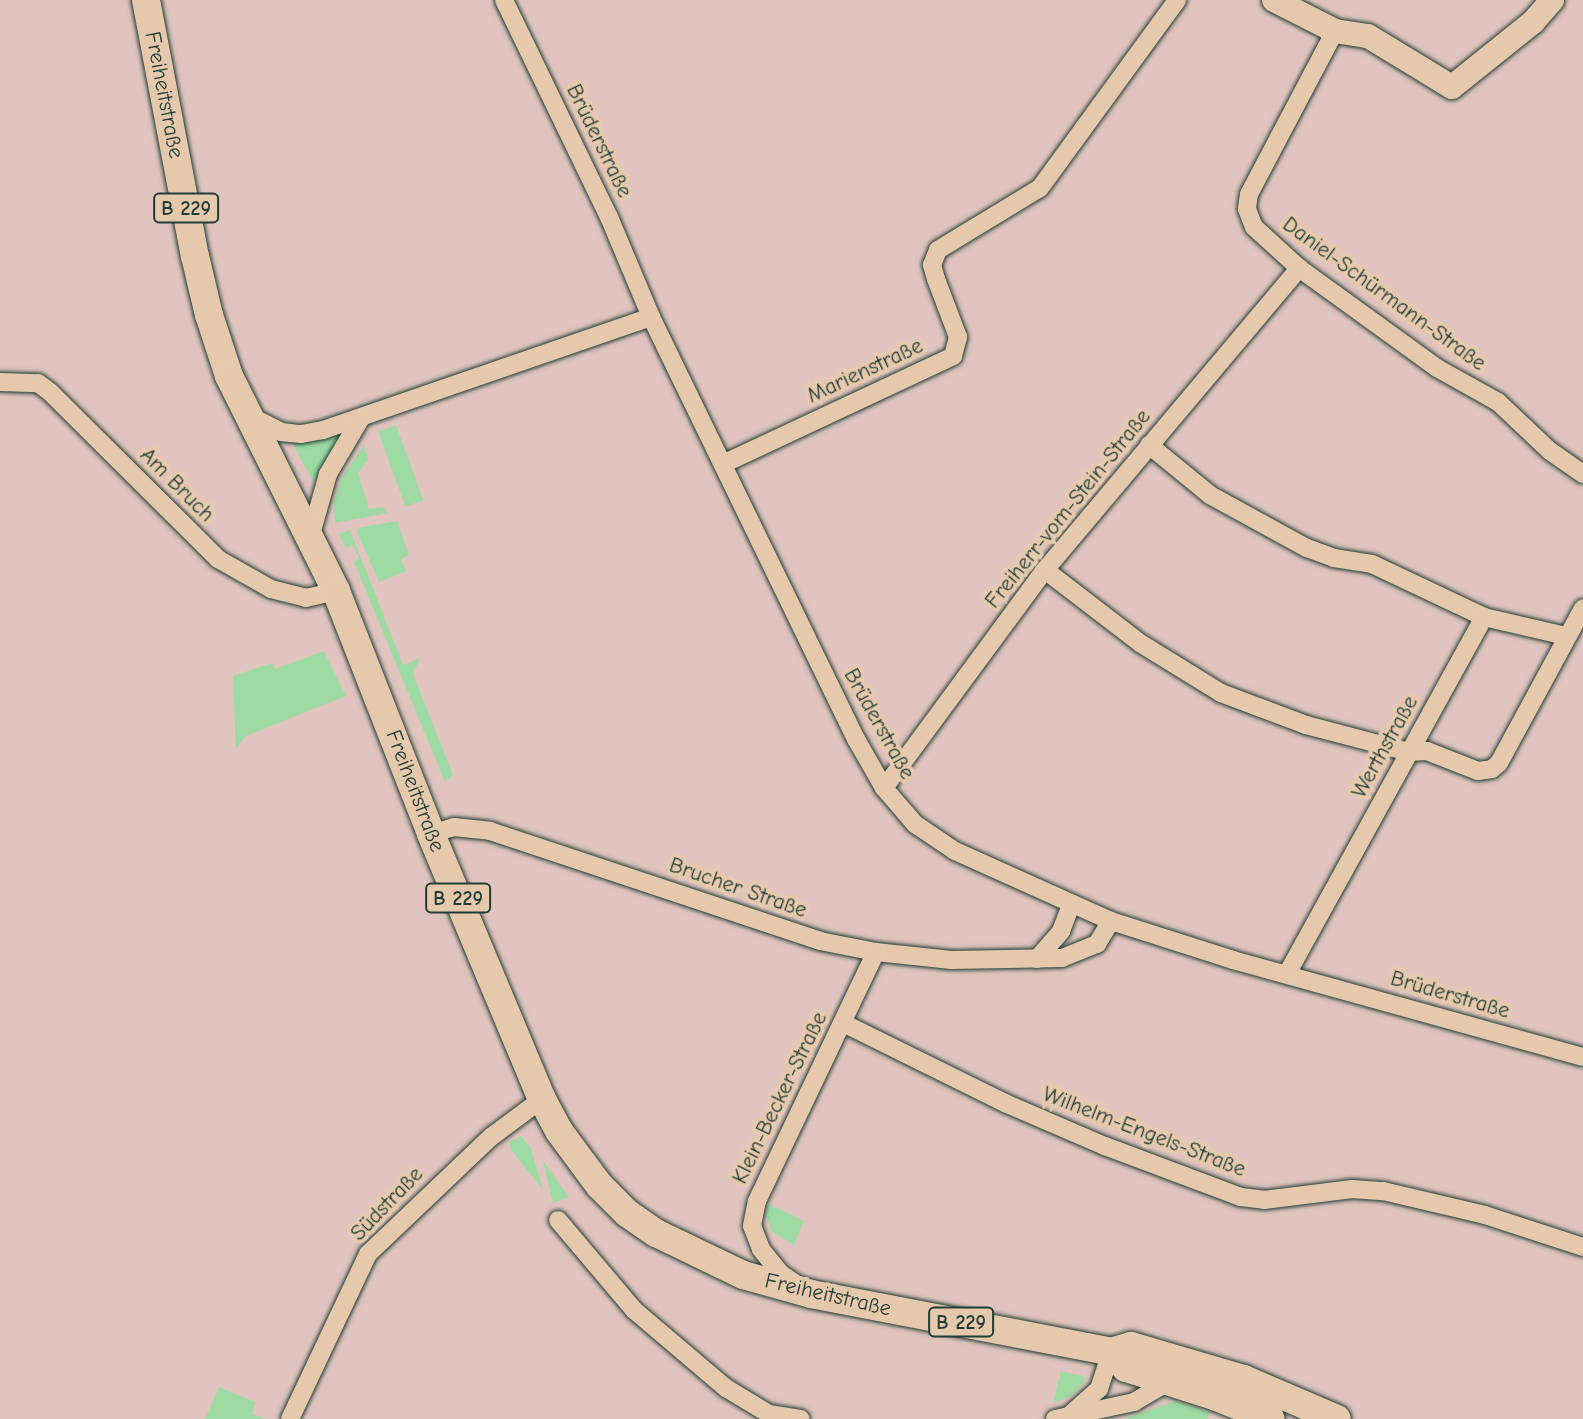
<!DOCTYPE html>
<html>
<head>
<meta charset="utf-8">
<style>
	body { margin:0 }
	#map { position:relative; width:1583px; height:1419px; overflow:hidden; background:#e1c4bf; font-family:"Comic Neue",sans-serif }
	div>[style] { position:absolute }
	.green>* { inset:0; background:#9edba3; transform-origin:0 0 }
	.roads { filter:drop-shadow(0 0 2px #1f3d34) drop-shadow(0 0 2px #1f3d34) }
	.street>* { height:18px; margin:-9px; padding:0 9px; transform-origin:9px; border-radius:9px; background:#e6c9ad }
	.secondary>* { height:24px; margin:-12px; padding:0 12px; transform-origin:12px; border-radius:12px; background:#e6c9ad }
	.primary>* { height:28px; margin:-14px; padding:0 14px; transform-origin:14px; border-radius:14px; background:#e6c9ad }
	span { translate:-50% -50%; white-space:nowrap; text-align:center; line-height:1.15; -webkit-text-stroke:8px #e6c9ad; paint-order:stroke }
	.shield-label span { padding:2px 6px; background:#e6c9ad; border:2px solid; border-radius:6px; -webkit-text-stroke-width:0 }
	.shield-label { font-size:20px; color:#1f3d34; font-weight:700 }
	.street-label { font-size:22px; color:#1f3d34 }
</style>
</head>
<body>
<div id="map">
	<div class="green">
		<div style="left:396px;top:425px;width:80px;height:19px;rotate:70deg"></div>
		<div style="clip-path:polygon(339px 433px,341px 436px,314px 483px,292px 442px,311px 442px)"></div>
		<div style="clip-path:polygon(364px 445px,368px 459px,358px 473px,369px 509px,384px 507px,387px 513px,335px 523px,334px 502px,341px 479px)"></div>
		<div style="clip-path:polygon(397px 521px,409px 555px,401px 559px,406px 571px,379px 582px,357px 532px,358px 528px)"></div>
		<div style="clip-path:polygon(350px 530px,403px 665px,420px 658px,413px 674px,453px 775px,445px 782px,354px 562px,359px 558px,352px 545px,346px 548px,339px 534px)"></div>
		<div style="clip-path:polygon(324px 651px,346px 696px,246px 736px,236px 749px,233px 676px,272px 663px,275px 669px)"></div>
		<div style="clip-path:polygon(521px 1136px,531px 1148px,543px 1190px,512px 1151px,509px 1142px)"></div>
		<div style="clip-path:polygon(543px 1161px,569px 1197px,553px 1203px)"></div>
		<div style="clip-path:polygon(768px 1204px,804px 1221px,794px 1245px,771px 1231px,766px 1214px)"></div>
		<div style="clip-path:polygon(1061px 1371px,1083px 1376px,1085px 1381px,1071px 1396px,1053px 1403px)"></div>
		<div style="clip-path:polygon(219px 1387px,255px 1402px,252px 1414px,265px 1419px,205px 1419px)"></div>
		<div style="clip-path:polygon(1176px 1401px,1209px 1412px,1208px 1419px,1123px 1419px)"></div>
	</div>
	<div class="roads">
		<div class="street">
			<div style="left:504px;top:0;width:241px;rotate:64.2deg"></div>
			<div style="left:609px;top:217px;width:108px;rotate:67.2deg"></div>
			<div style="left:651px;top:317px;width:469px;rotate:64.1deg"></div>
			<div style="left:856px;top:739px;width:56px;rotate:60.3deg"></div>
			<div style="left:884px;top:788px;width:48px;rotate:49.3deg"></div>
			<div style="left:915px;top:824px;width:48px;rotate:34deg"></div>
			<div style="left:955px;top:851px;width:171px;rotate:24.2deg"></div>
			<div style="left:1111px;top:921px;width:128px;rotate:17.7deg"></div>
			<div style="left:1233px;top:960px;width:363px;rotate:15.5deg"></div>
			<div style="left:1335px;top:31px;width:184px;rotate:117.8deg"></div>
			<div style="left:1249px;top:194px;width:15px;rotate:98deg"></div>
			<div style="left:1247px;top:209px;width:19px;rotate:69deg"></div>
			<div style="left:1254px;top:227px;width:61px;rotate:42.3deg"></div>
			<div style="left:1299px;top:268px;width:170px;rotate:35.9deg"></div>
			<div style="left:1437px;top:368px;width:70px;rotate:29.1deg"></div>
			<div style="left:1498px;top:402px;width:71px;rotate:43.3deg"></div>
			<div style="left:1550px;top:451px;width:40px;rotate:34.9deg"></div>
			<div style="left:0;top:382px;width:38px;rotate:2deg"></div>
			<div style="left:38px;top:383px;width:15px;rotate:37deg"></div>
			<div style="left:50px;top:392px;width:237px;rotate:44.8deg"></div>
			<div style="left:218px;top:559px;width:61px;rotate:29.5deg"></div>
			<div style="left:271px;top:589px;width:36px;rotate:14deg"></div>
			<div style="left:306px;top:598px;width:31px;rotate:-13deg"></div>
			<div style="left:250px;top:416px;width:35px;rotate:27deg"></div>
			<div style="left:281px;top:432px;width:20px;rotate:6deg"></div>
			<div style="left:301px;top:434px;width:22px;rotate:-10deg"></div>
			<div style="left:323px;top:430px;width:347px;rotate:-19deg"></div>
			<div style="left:1149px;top:445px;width:79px;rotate:39.3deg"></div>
			<div style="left:1210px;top:495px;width:111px;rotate:28.7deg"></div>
			<div style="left:1307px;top:548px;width:29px;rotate:20deg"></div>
			<div style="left:1334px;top:558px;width:38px;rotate:9deg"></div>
			<div style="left:1372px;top:564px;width:124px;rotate:25.3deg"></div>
			<div style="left:1484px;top:617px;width:84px;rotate:13deg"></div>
			<div style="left:725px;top:463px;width:252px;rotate:-25.1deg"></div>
			<div style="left:953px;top:356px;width:20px;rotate:-75deg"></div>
			<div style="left:958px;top:337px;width:62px;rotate:-110.8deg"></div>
			<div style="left:936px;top:279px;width:15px;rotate:-106deg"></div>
			<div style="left:932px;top:265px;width:16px;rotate:-68deg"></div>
			<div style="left:938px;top:250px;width:119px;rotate:-31.3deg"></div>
			<div style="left:1040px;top:188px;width:233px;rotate:-53.9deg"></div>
			<div style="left:310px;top:538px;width:66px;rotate:-74.3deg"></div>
			<div style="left:328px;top:474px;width:65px;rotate:-59.5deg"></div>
			<div style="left:1045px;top:570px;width:120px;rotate:37.5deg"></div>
			<div style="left:1140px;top:643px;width:95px;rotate:31.7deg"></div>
			<div style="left:1221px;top:693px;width:91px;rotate:20.6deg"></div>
			<div style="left:1306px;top:725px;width:106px;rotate:14.7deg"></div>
			<div style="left:1409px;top:752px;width:18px;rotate:-3deg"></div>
			<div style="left:1427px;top:751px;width:55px;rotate:21.4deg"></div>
			<div style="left:1478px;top:771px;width:14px;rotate:-8deg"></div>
			<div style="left:1492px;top:769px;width:9px;rotate:-41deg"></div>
			<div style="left:1499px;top:763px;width:176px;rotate:-61.5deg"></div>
			<div style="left:884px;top:788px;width:271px;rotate:-53.6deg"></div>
			<div style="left:1045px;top:570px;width:395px;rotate:-49.9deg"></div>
			<div style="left:431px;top:834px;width:24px;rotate:-17deg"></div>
			<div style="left:454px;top:827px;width:36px;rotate:6deg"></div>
			<div style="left:490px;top:831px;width:348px;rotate:18.4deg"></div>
			<div style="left:820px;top:941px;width:57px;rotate:11.1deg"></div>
			<div style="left:876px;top:952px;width:76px;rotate:6deg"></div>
			<div style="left:952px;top:960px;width:110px;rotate:-1deg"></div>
			<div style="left:1062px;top:958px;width:38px;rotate:-22deg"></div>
			<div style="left:1097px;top:944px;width:27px;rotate:-59deg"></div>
			<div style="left:1037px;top:959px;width:37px;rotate:-49deg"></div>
			<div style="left:1061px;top:931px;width:28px;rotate:-69deg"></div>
			<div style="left:1287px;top:974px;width:408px;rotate:-61.1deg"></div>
			<div style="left:843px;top:1023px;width:181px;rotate:26.3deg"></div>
			<div style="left:1005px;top:1103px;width:109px;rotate:23.3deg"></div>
			<div style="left:1105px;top:1146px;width:145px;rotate:20.6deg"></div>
			<div style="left:1241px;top:1197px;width:23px;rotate:7deg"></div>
			<div style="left:1264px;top:1200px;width:89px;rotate:-7.1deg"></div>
			<div style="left:1352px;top:1189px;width:31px;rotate:4deg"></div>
			<div style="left:1383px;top:1191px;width:105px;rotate:13.2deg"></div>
			<div style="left:1485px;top:1215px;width:103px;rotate:18.1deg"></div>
			<div style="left:558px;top:1220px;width:118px;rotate:49.8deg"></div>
			<div style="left:634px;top:1310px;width:121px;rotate:40.3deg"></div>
			<div style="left:726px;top:1388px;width:50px;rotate:31.2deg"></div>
			<div style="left:769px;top:1414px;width:32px;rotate:9deg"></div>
			<div style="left:796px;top:1284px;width:18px;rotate:-146deg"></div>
			<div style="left:781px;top:1274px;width:32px;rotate:-129deg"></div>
			<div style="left:761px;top:1249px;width:25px;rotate:-111deg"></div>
			<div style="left:752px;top:1226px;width:25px;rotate:-79deg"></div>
			<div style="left:757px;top:1201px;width:276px;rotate:-64.5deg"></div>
			<div style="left:1071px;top:1414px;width:38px;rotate:-42deg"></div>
			<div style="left:1099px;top:1389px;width:39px;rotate:-72deg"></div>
			<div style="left:290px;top:1419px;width:183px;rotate:-64.7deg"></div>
			<div style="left:368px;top:1254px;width:170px;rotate:-43.6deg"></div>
			<div style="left:491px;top:1137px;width:64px;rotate:-36.7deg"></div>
			<div style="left:1055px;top:1419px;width:81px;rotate:-12.1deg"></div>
			<div style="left:1134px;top:1402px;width:42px;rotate:-30.3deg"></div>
		</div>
		<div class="secondary">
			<div style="left:1274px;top:0;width:68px;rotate:26.9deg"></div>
			<div style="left:1335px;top:31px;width:33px;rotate:9deg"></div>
			<div style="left:1368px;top:36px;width:98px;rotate:31.3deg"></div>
			<div style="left:1452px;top:87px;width:104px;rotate:-38.7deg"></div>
			<div style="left:1533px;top:22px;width:29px;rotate:-49deg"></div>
		</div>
		<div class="primary">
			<div style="left:146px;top:0;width:261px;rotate:79.2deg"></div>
			<div style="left:195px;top:256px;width:61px;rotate:76.7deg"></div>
			<div style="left:209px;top:315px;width:64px;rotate:71.8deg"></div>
			<div style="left:229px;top:376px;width:240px;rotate:63.5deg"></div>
			<div style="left:336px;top:591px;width:261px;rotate:68.6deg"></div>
			<div style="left:431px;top:834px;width:287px;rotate:67.3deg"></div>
			<div style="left:542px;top:1099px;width:36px;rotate:62deg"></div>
			<div style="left:559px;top:1131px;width:67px;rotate:53.5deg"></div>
			<div style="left:599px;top:1185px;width:40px;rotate:45deg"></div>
			<div style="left:627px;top:1213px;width:35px;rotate:35deg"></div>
			<div style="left:656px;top:1233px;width:97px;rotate:25.8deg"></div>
			<div style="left:743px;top:1275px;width:71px;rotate:15.6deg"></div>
			<div style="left:811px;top:1294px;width:306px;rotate:10.9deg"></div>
			<div style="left:1111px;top:1352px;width:21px;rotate:-17deg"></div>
			<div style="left:1131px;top:1346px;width:118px;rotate:16.3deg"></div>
			<div style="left:1244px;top:1379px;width:101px;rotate:23.3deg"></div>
			<div style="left:1111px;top:1352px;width:22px;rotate:47deg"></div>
			<div style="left:1126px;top:1368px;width:92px;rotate:17.7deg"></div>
			<div style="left:1214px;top:1396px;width:61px;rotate:22deg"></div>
		</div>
	</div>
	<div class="shield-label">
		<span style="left:186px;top:208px">B 229</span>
		<span style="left:458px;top:898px">B 229</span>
		<span style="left:961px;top:1322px">B 229</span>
	</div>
	<div class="street-label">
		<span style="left:164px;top:95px;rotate:79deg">Freiheitstraße</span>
		<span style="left:599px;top:141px;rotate:64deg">Brüderstraße</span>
		<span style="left:1384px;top:294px;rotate:36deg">Daniel-Schürmann-Straße</span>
		<span style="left:865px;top:371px;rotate:-25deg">Marienstraße</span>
		<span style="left:177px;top:485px;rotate:45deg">Am Bruch</span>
		<span style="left:1068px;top:509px;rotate:-51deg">Freiherr-vom-Stein-Straße</span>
		<span style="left:879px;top:724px;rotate:61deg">Brüderstraße</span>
		<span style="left:1385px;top:747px;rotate:-61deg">Werthstraße</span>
		<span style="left:415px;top:791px;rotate:69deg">Freiheitstraße</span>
		<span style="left:738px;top:888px;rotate:19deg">Brucher Straße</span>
		<span style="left:1450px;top:995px;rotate:16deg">Brüderstraße</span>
		<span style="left:780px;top:1098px;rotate:-64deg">Klein-Becker-Straße</span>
		<span style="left:1144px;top:1132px;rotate:21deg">Wilhelm-Engels-Straße</span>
		<span style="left:387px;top:1204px;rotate:-46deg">Südstraße</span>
		<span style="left:828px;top:1295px;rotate:13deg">Freiheitstraße</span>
	</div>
</div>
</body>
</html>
